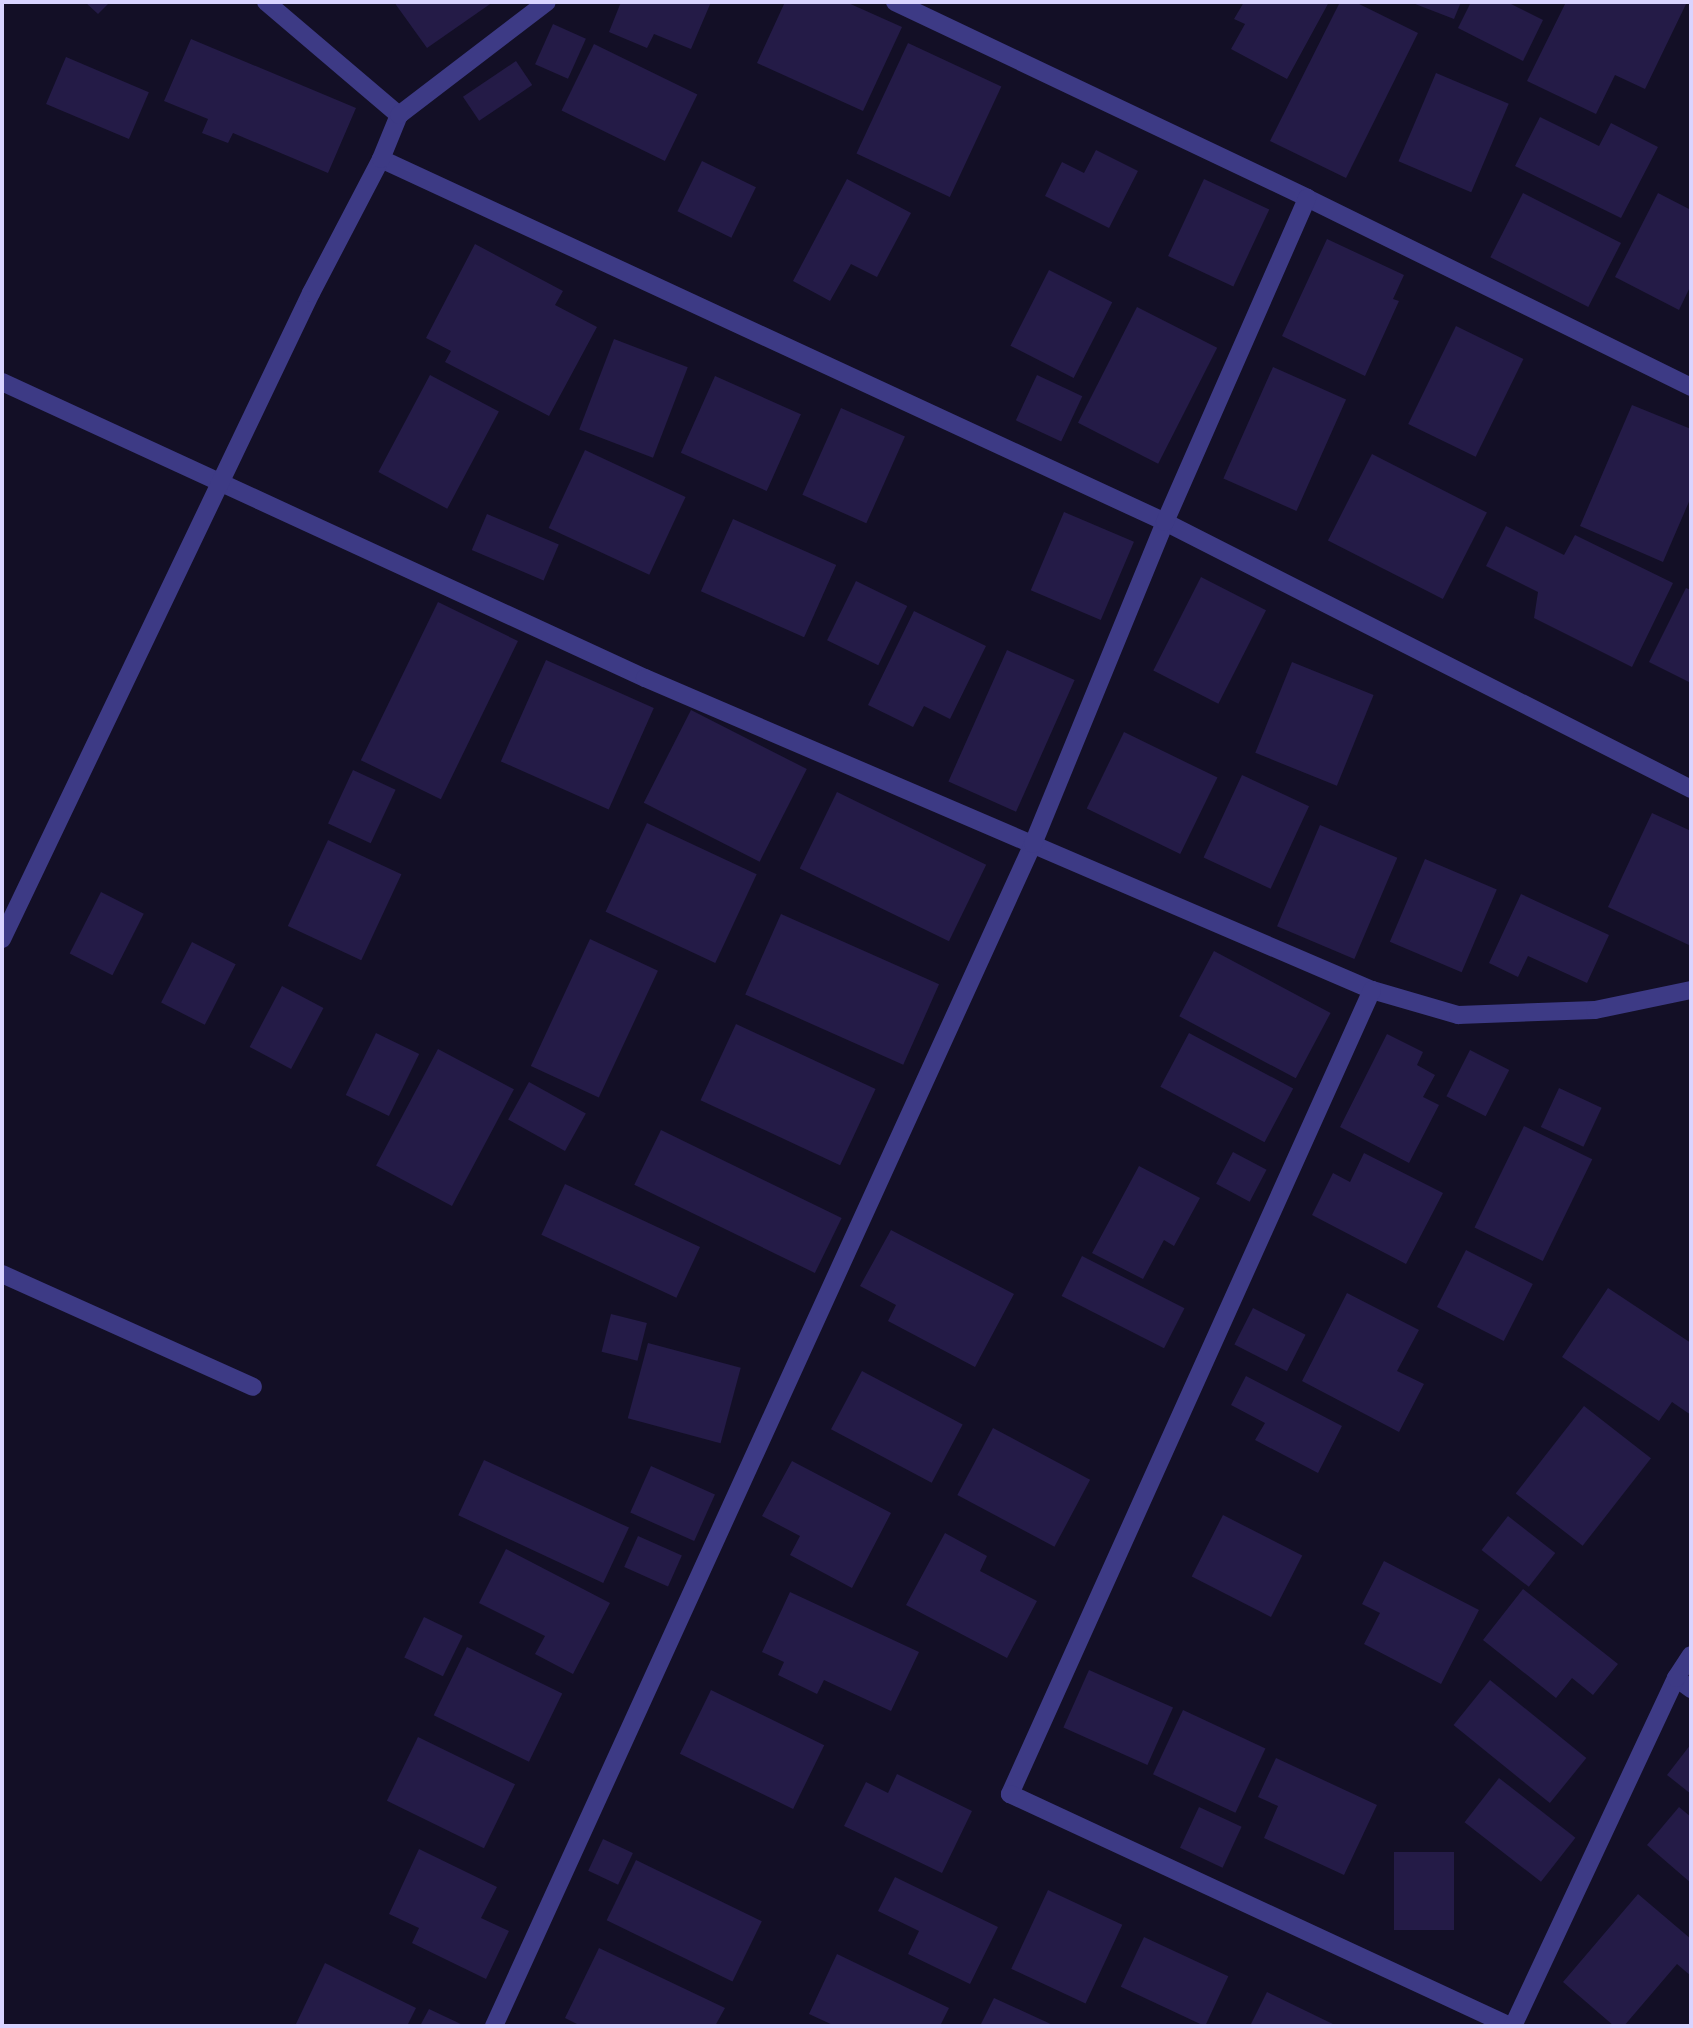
<!DOCTYPE html>
<html>
<head>
<meta charset="utf-8">
<style>
	body { margin:0 }
	#map { position:relative; width:1693px; height:2028px; overflow:hidden; background:#130f26; font-family:"IBM Plex Sans",sans-serif }
	div>[style] { position:absolute }
	.building>* { inset:0; background:#241b47; transform-origin:0 0 }
	.minor>* { height:18px; margin:-9px; padding:0 9px; transform-origin:9px; border-radius:9px; background:#3d3a85 }
	span { translate:-50% -50%; white-space:nowrap; text-align:center; line-height:1.15; -webkit-text-stroke:5px #130f26; paint-order:stroke }
	.frame { position:absolute; inset:0; border:4px solid #d9d4ff; pointer-events:none }
</style>
</head>
<body>
<div id="map">
	<div class="building">
		<div style="clip-path:polygon(85px 2px,110px 2px,98px 14px)"></div>
		<div style="clip-path:polygon(394px 2px,493px 2px,427px 48px)"></div>
		<div style="clip-path:polygon(621px 2px,711px 2px,691px 49px,654px 34px,647px 48px,609px 32px)"></div>
		<div style="clip-path:polygon(785px 2px,846px 2px,902px 27px,863px 111px,757px 63px)"></div>
		<div style="clip-path:polygon(1244px 2px,1329px 2px,1287px 79px,1231px 49px,1245px 24px,1234px 19px)"></div>
		<div style="clip-path:polygon(1340px 2px,1355px 2px,1418px 33px,1346px 178px,1270px 141px)"></div>
		<div style="clip-path:polygon(1410px 2px,1461px 2px,1454px 19px)"></div>
		<div style="clip-path:polygon(1471px 2px,1507px 2px,1543px 20px,1523px 61px,1458px 28px)"></div>
		<div style="clip-path:polygon(1566px 2px,1687px 2px,1645px 89px,1615px 75px,1596px 114px,1527px 81px)"></div>
		<div style="left:553px;top:24px;width:36px;height:44px;rotate:24deg"></div>
		<div style="clip-path:polygon(191px 39px,356px 108px,328px 173px,233px 133px,228px 143px,202px 133px,208px 119px,164px 101px)"></div>
		<div style="left:908px;top:43px;width:103px;height:122px;rotate:25deg"></div>
		<div style="left:594px;top:44px;width:115px;height:74px;rotate:26deg"></div>
		<div style="left:66px;top:57px;width:90px;height:51px;rotate:23deg"></div>
		<div style="left:516px;top:61px;width:29px;height:64px;rotate:56deg"></div>
		<div style="left:1436px;top:73px;width:79px;height:96px;rotate:23deg"></div>
		<div style="clip-path:polygon(1540px 117px,1599px 146px,1611px 123px,1658px 147px,1621px 218px,1515px 166px)"></div>
		<div style="clip-path:polygon(1096px 150px,1138px 171px,1109px 228px,1045px 196px,1062px 162px,1084px 173px)"></div>
		<div style="left:702px;top:161px;width:60px;height:56px;rotate:26deg"></div>
		<div style="clip-path:polygon(847px 179px,911px 213px,877px 277px,851px 264px,830px 301px,793px 281px)"></div>
		<div style="left:1204px;top:179px;width:72px;height:85px;rotate:25deg"></div>
		<div style="left:1523px;top:193px;width:110px;height:72px;rotate:27deg"></div>
		<div style="clip-path:polygon(1658px 193px,1691px 210px,1691px 285px,1679px 310px,1615px 277px)"></div>
		<div style="clip-path:polygon(1327px 239px,1404px 275px,1393px 299px,1399px 301px,1365px 376px,1282px 336px)"></div>
		<div style="clip-path:polygon(475px 244px,563px 291px,555px 305px,597px 327px,549px 416px,445px 362px,451px 351px,426px 338px)"></div>
		<div style="left:1049px;top:270px;width:71px;height:85px;rotate:27deg"></div>
		<div style="left:1137px;top:307px;width:90px;height:130px;rotate:27deg"></div>
		<div style="left:1456px;top:326px;width:75px;height:109px;rotate:26deg"></div>
		<div style="left:614px;top:339px;width:79px;height:97px;rotate:21deg"></div>
		<div style="left:1273px;top:367px;width:80px;height:122px;rotate:24deg"></div>
		<div style="left:430px;top:375px;width:78px;height:110px;rotate:28deg"></div>
		<div style="left:1037px;top:375px;width:50px;height:50px;rotate:25deg"></div>
		<div style="left:715px;top:376px;width:94px;height:84px;rotate:24deg"></div>
		<div style="clip-path:polygon(1632px 405px,1691px 429px,1691px 497px,1663px 562px,1580px 526px)"></div>
		<div style="left:841px;top:408px;width:70px;height:95px;rotate:24deg"></div>
		<div style="left:585px;top:450px;width:111px;height:86px;rotate:25deg"></div>
		<div style="left:1372px;top:454px;width:129px;height:97px;rotate:27deg"></div>
		<div style="left:1064px;top:512px;width:76px;height:85px;rotate:23deg"></div>
		<div style="left:487px;top:514px;width:78px;height:39px;rotate:23deg"></div>
		<div style="left:733px;top:519px;width:113px;height:79px;rotate:24deg"></div>
		<div style="clip-path:polygon(1506px 526px,1564px 555px,1575px 535px,1673px 583px,1632px 667px,1534px 618px,1538px 592px,1486px 566px)"></div>
		<div style="left:1201px;top:577px;width:73px;height:105px;rotate:27deg"></div>
		<div style="left:856px;top:581px;width:57px;height:66px;rotate:26deg"></div>
		<div style="clip-path:polygon(1686px 588px,1691px 590px,1691px 683px,1649px 662px)"></div>
		<div style="left:438px;top:602px;width:89px;height:176px;rotate:26deg"></div>
		<div style="clip-path:polygon(914px 611px,986px 646px,950px 719px,924px 706px,913px 727px,868px 705px)"></div>
		<div style="left:1007px;top:650px;width:74px;height:144px;rotate:24deg"></div>
		<div style="left:546px;top:660px;width:118px;height:111px;rotate:24deg"></div>
		<div style="left:1292px;top:662px;width:88px;height:98px;rotate:22deg"></div>
		<div style="left:691px;top:710px;width:130px;height:104px;rotate:27deg"></div>
		<div style="left:1124px;top:732px;width:104px;height:85px;rotate:26deg"></div>
		<div style="left:353px;top:770px;width:47px;height:59px;rotate:25deg"></div>
		<div style="left:1242px;top:775px;width:74px;height:91px;rotate:25deg"></div>
		<div style="left:837px;top:792px;width:166px;height:85px;rotate:26deg"></div>
		<div style="clip-path:polygon(1652px 813px,1691px 831px,1691px 946px,1608px 907px)"></div>
		<div style="left:647px;top:823px;width:121px;height:98px;rotate:25deg"></div>
		<div style="left:1320px;top:825px;width:84px;height:110px;rotate:23deg"></div>
		<div style="left:328px;top:840px;width:81px;height:95px;rotate:25deg"></div>
		<div style="left:1425px;top:859px;width:78px;height:90px;rotate:23deg"></div>
		<div style="left:101px;top:892px;width:48px;height:69px;rotate:27deg"></div>
		<div style="clip-path:polygon(1521px 894px,1609px 935px,1587px 983px,1528px 956px,1518px 977px,1489px 963px)"></div>
		<div style="left:781px;top:914px;width:173px;height:88px;rotate:24deg"></div>
		<div style="left:590px;top:939px;width:75px;height:140px;rotate:25deg"></div>
		<div style="left:192px;top:942px;width:49px;height:68px;rotate:27deg"></div>
		<div style="left:1214px;top:951px;width:132px;height:74px;rotate:28deg"></div>
		<div style="left:282px;top:986px;width:47px;height:69px;rotate:28deg"></div>
		<div style="left:736px;top:1024px;width:154px;height:84px;rotate:25deg"></div>
		<div style="left:376px;top:1033px;width:48px;height:69px;rotate:26deg"></div>
		<div style="left:1189px;top:1033px;width:118px;height:61px;rotate:28deg"></div>
		<div style="clip-path:polygon(1387px 1034px,1423px 1052px,1417px 1065px,1435px 1075px,1423px 1097px,1439px 1105px,1409px 1163px,1340px 1127px)"></div>
		<div style="left:438px;top:1049px;width:86px;height:132px;rotate:28deg"></div>
		<div style="left:1470px;top:1050px;width:44px;height:52px;rotate:27deg"></div>
		<div style="left:529px;top:1082px;width:65px;height:43px;rotate:29deg"></div>
		<div style="left:1559px;top:1088px;width:47px;height:43px;rotate:25deg"></div>
		<div style="left:1524px;top:1126px;width:76px;height:113px;rotate:26deg"></div>
		<div style="left:661px;top:1130px;width:201px;height:61px;rotate:26deg"></div>
		<div style="left:1233px;top:1152px;width:38px;height:36px;rotate:28deg"></div>
		<div style="clip-path:polygon(1364px 1153px,1443px 1193px,1406px 1264px,1312px 1215px,1333px 1173px,1350px 1182px)"></div>
		<div style="clip-path:polygon(1139px 1166px,1200px 1198px,1174px 1246px,1164px 1240px,1143px 1279px,1092px 1253px)"></div>
		<div style="left:565px;top:1184px;width:149px;height:56px;rotate:25deg"></div>
		<div style="clip-path:polygon(891px 1230px,1014px 1294px,975px 1367px,888px 1321px,896px 1305px,860px 1286px)"></div>
		<div style="left:1466px;top:1250px;width:75px;height:64px;rotate:27deg"></div>
		<div style="left:1082px;top:1256px;width:115px;height:45px;rotate:27deg"></div>
		<div style="clip-path:polygon(1608px 1288px,1691px 1343px,1691px 1415px,1672px 1402px,1659px 1421px,1562px 1357px)"></div>
		<div style="clip-path:polygon(1347px 1293px,1419px 1330px,1397px 1371px,1424px 1384px,1399px 1432px,1302px 1381px)"></div>
		<div style="left:1253px;top:1308px;width:59px;height:41px;rotate:27deg"></div>
		<div style="left:611px;top:1314px;width:37px;height:39px;rotate:14deg"></div>
		<div style="left:648px;top:1343px;width:96px;height:78px;rotate:15deg"></div>
		<div style="left:862px;top:1371px;width:114px;height:66px;rotate:28deg"></div>
		<div style="clip-path:polygon(1246px 1376px,1342px 1426px,1318px 1473px,1255px 1440px,1265px 1423px,1231px 1405px)"></div>
		<div style="left:1584px;top:1406px;width:85px;height:111px;rotate:38deg"></div>
		<div style="left:993px;top:1428px;width:110px;height:76px;rotate:28deg"></div>
		<div style="left:484px;top:1460px;width:160px;height:61px;rotate:25deg"></div>
		<div style="clip-path:polygon(792px 1461px,891px 1513px,852px 1588px,790px 1555px,800px 1536px,762px 1516px)"></div>
		<div style="left:651px;top:1466px;width:70px;height:51px;rotate:24deg"></div>
		<div style="left:1223px;top:1515px;width:89px;height:69px;rotate:27deg"></div>
		<div style="left:1508px;top:1516px;width:60px;height:43px;rotate:38deg"></div>
		<div style="clip-path:polygon(945px 1533px,987px 1556px,980px 1571px,1037px 1601px,1007px 1658px,906px 1605px)"></div>
		<div style="left:638px;top:1536px;width:48px;height:34px;rotate:24deg"></div>
		<div style="clip-path:polygon(506px 1549px,610px 1603px,573px 1674px,535px 1654px,545px 1636px,479px 1603px)"></div>
		<div style="clip-path:polygon(1384px 1561px,1479px 1610px,1441px 1684px,1364px 1644px,1380px 1613px,1362px 1604px)"></div>
		<div style="clip-path:polygon(1523px 1589px,1618px 1664px,1593px 1695px,1572px 1678px,1556px 1698px,1483px 1640px)"></div>
		<div style="clip-path:polygon(790px 1592px,919px 1652px,891px 1711px,824px 1680px,817px 1694px,778px 1675px,784px 1662px,762px 1652px)"></div>
		<div style="left:424px;top:1617px;width:43px;height:45px;rotate:26deg"></div>
		<div style="left:467px;top:1647px;width:106px;height:76px;rotate:26deg"></div>
		<div style="left:1089px;top:1670px;width:92px;height:63px;rotate:24deg"></div>
		<div style="left:1490px;top:1680px;width:124px;height:58px;rotate:39deg"></div>
		<div style="left:711px;top:1690px;width:126px;height:71px;rotate:26deg"></div>
		<div style="left:1183px;top:1710px;width:91px;height:71px;rotate:25deg"></div>
		<div style="left:418px;top:1737px;width:108px;height:71px;rotate:26deg"></div>
		<div style="clip-path:polygon(1691px 1744px,1691px 1794px,1667px 1775px)"></div>
		<div style="clip-path:polygon(1276px 1758px,1377px 1805px,1344px 1875px,1264px 1838px,1278px 1806px,1258px 1797px)"></div>
		<div style="clip-path:polygon(897px 1774px,972px 1811px,942px 1873px,844px 1826px,866px 1782px,888px 1793px)"></div>
		<div style="left:1499px;top:1778px;width:97px;height:56px;rotate:38deg"></div>
		<div style="left:1199px;top:1807px;width:47px;height:45px;rotate:25deg"></div>
		<div style="clip-path:polygon(1679px 1807px,1691px 1817px,1691px 1883px,1647px 1845px)"></div>
		<div style="left:603px;top:1839px;width:33px;height:35px;rotate:25deg"></div>
		<div style="clip-path:polygon(419px 1849px,497px 1887px,481px 1918px,509px 1931px,486px 1979px,412px 1943px,419px 1928px,389px 1914px)"></div>
		<div style="left:1394px;top:1852px;width:60px;height:78px"></div>
		<div style="left:636px;top:1860px;width:140px;height:67px;rotate:26deg"></div>
		<div style="clip-path:polygon(895px 1877px,998px 1927px,970px 1984px,908px 1954px,919px 1931px,878px 1911px)"></div>
		<div style="left:1048px;top:1890px;width:82px;height:87px;rotate:25deg"></div>
		<div style="clip-path:polygon(1638px 1894px,1691px 1939px,1691px 1976px,1677px 1964px,1624px 2026px,1614px 2026px,1563px 1982px)"></div>
		<div style="left:1144px;top:1937px;width:93px;height:55px;rotate:25deg"></div>
		<div style="clip-path:polygon(599px 1948px,725px 2008px,715px 2026px,581px 2026px,565px 2018px)"></div>
		<div style="clip-path:polygon(837px 1954px,949px 2008px,940px 2026px,835px 2026px,809px 2014px)"></div>
		<div style="clip-path:polygon(325px 1963px,416px 2008px,407px 2026px,295px 2026px)"></div>
		<div style="clip-path:polygon(1267px 1992px,1337px 2026px,1250px 2026px)"></div>
		<div style="clip-path:polygon(994px 1998px,1055px 2026px,980px 2026px)"></div>
		<div style="clip-path:polygon(429px 2009px,465px 2026px,420px 2026px)"></div>
	</div>
	<div class="minor">
		<div style="left:266px;top:2px;width:175px;rotate:40.4deg"></div>
		<div style="left:895px;top:2px;width:456px;rotate:25.4deg"></div>
		<div style="left:1307px;top:198px;width:428px;rotate:26.2deg"></div>
		<div style="left:381px;top:159px;width:864px;rotate:24.84deg"></div>
		<div style="left:1165px;top:522px;width:590px;rotate:26.91deg"></div>
		<div style="left:2px;top:382px;width:708px;rotate:24.72deg"></div>
		<div style="left:645px;top:678px;width:791px;rotate:23.23deg"></div>
		<div style="left:1372px;top:990px;width:90px;rotate:16.2deg"></div>
		<div style="left:1458px;top:1015px;width:137px;rotate:-2.1deg"></div>
		<div style="left:1595px;top:1010px;width:98px;rotate:-11.8deg"></div>
		<div style="left:2px;top:939px;width:716px;rotate:-64.44deg"></div>
		<div style="left:311px;top:293px;width:151px;rotate:-62.4deg"></div>
		<div style="left:381px;top:159px;width:48px;rotate:-67.8deg"></div>
		<div style="left:399px;top:115px;width:186px;rotate:-37.4deg"></div>
		<div style="left:1372px;top:990px;width:882px;rotate:114.24deg"></div>
		<div style="left:1010px;top:1794px;width:551px;rotate:24.89deg"></div>
		<div style="left:2px;top:1274px;width:275px;rotate:24.2deg"></div>
		<div style="left:1676px;top:1678px;width:19px;rotate:36deg"></div>
		<div style="left:494px;top:2026px;width:1299px;rotate:-65.49deg"></div>
		<div style="left:1033px;top:844px;width:348px;rotate:-67.7deg"></div>
		<div style="left:1165px;top:522px;width:354px;rotate:-66.3deg"></div>
		<div style="left:1513px;top:2026px;width:384px;rotate:-64.9deg"></div>
		<div style="left:1676px;top:1678px;width:27px;rotate:-57deg"></div>
	</div>
	<div class="frame"></div>
</div>
</body>
</html>
